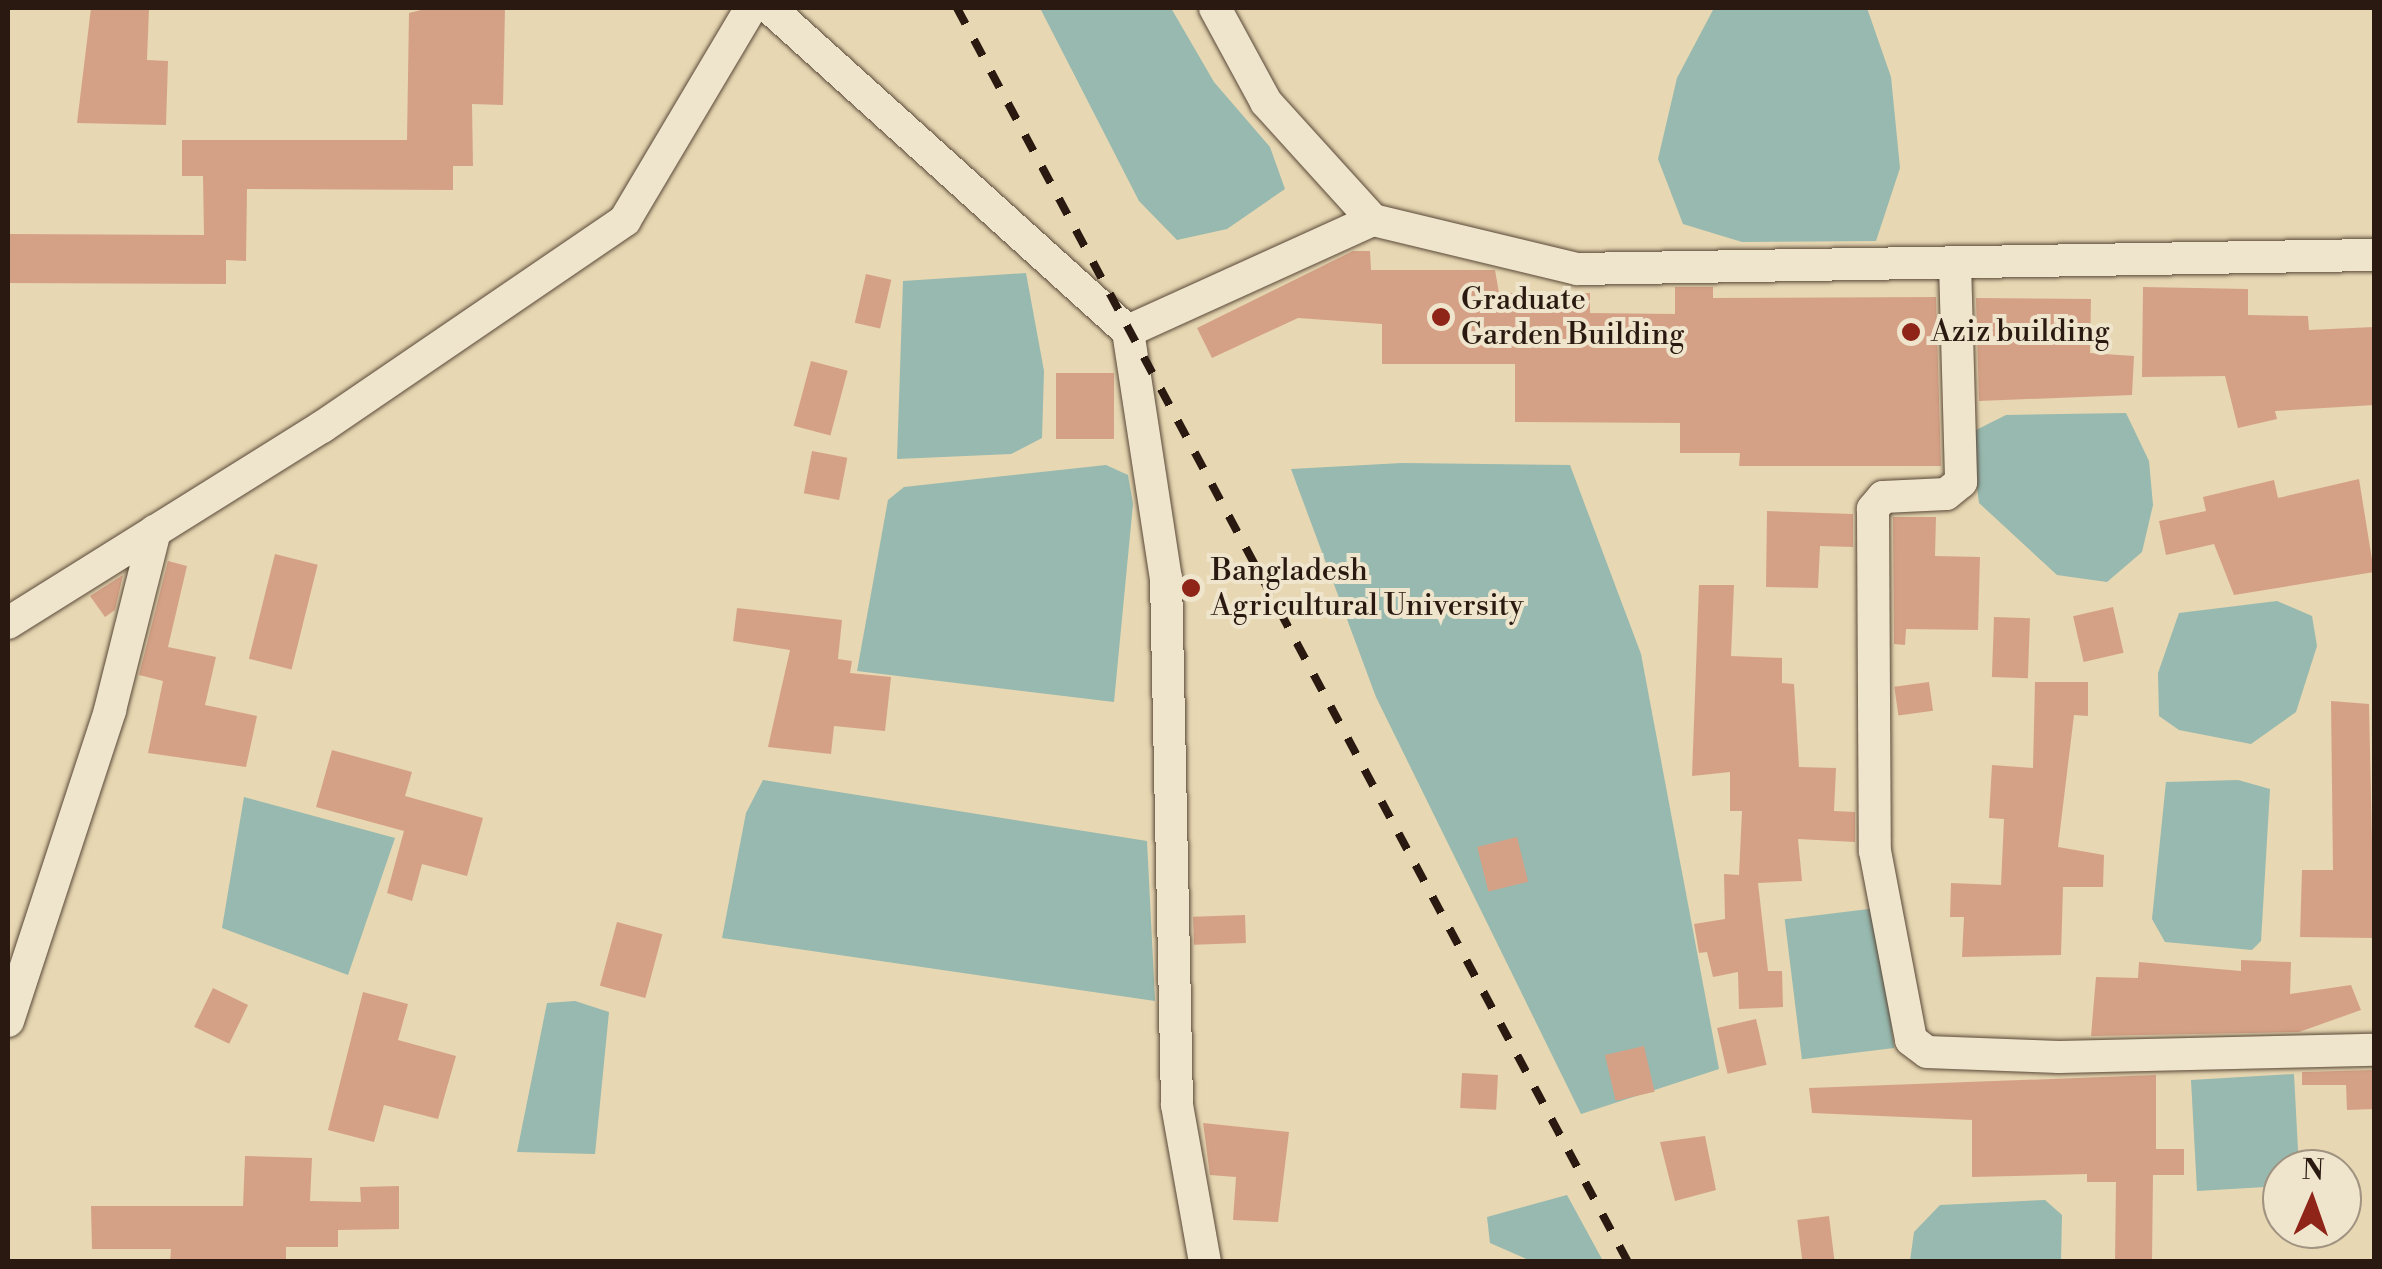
<!DOCTYPE html>
<html>
<head>
<meta charset="utf-8">
<style>
	body { margin:0 }
	#map { position:relative; width:2382px; height:1269px; overflow:hidden; background:#e7d7b2; font-family:"Libre Bodoni",serif }
	div>[style] { position:absolute }
	.water>* { inset:0; background:#97b9af; transform-origin:0 0 }
	.building>* { inset:0; background:#d5a186; transform-origin:0 0 }
	.roads { filter:drop-shadow(0 0 2px #594838) drop-shadow(0 0 2px #594838) }
	.minor>* { height:32px; margin:-16px; padding:0 16px; transform-origin:16px; border-radius:16px; background:#efe5cd }
	.rail>* { height:8px; margin-top:-4px; transform-origin:0; background:repeating-linear-gradient(90deg,#2a1910 0 18px,transparent 0 36px) }
	.dots>* { width:28px; height:28px; translate:-50% -50%; box-sizing:border-box; border:5px solid #efe5cd; border-radius:50% }
	span { translate:-50% -50%; white-space:nowrap; text-align:center; line-height:1.15; -webkit-text-stroke:8px #efe5cd; paint-order:stroke }
	.poi-label { font-size:30px; color:#2a1910 }
	.left { translate:0 -50%; text-align:left }
	.frame { position:absolute; inset:0; border:10px solid #2a1910; pointer-events:none }
	.north { position:absolute; left:2262px; top:1149px; width:100px; height:100px; box-sizing:border-box; background:#efe5cd; border:2px solid #a09381; border-radius:50%; rotate:2deg; font-size:28px; font-weight:700; line-height:40px; text-align:center; color:#2a1910 }
	.north::after { content:''; display:block; margin:auto; width:35px; height:45px; background:#8f2418; clip-path:polygon(50% 0,100% 100%,50% 72%,0 100%) }
</style>
</head>
<body>
<div id="map">
	<div class="water">
		<div style="clip-path:polygon(1040px 8px,1171px 8px,1214px 82px,1270px 147px,1285px 189px,1227px 229px,1177px 240px,1139px 201px)"></div>
		<div style="clip-path:polygon(1714px 8px,1867px 8px,1891px 77px,1900px 168px,1876px 241px,1742px 242px,1683px 224px,1658px 159px,1677px 78px)"></div>
		<div style="clip-path:polygon(1026px 273px,1044px 371px,1042px 438px,1011px 454px,897px 459px,903px 281px)"></div>
		<div style="clip-path:polygon(2126px 413px,2149px 461px,2153px 505px,2142px 552px,2107px 582px,2057px 575px,1979px 503px,1970px 433px,2006px 415px)"></div>
		<div style="clip-path:polygon(1402px 463px,1570px 465px,1641px 654px,1719px 1069px,1581px 1114px,1376px 697px,1291px 469px)"></div>
		<div style="clip-path:polygon(1106px 465px,1128px 475px,1133px 504px,1114px 702px,857px 671px,888px 500px,904px 487px)"></div>
		<div style="clip-path:polygon(2277px 601px,2312px 616px,2317px 646px,2296px 712px,2251px 744px,2179px 730px,2159px 716px,2158px 673px,2179px 613px)"></div>
		<div style="clip-path:polygon(763px 780px,1147px 841px,1155px 1001px,722px 938px,746px 813px)"></div>
		<div style="clip-path:polygon(2238px 780px,2270px 789px,2261px 941px,2252px 950px,2165px 942px,2152px 919px,2166px 782px)"></div>
		<div style="clip-path:polygon(244px 797px,395px 838px,348px 975px,222px 928px)"></div>
		<div style="left:1877px;top:908px;width:141px;height:93px;rotate:83deg"></div>
		<div style="clip-path:polygon(575px 1001px,609px 1012px,595px 1154px,517px 1152px,547px 1003px)"></div>
		<div style="clip-path:polygon(2294px 1074px,2299px 1169px,2282px 1169px,2282px 1186px,2197px 1191px,2191px 1080px)"></div>
		<div style="clip-path:polygon(1567px 1195px,1603px 1261px,1531px 1261px,1490px 1243px,1487px 1217px)"></div>
		<div style="clip-path:polygon(2045px 1200px,2062px 1215px,2061px 1261px,1910px 1261px,1914px 1232px,1940px 1205px)"></div>
	</div>
	<div class="building">
		<div style="clip-path:polygon(91px 8px,149px 9px,147px 60px,168px 61px,166px 125px,77px 123px)"></div>
		<div style="clip-path:polygon(429px 8px,505px 8px,503px 105px,472px 104px,473px 166px,453px 166px,453px 190px,247px 189px,246px 261px,226px 260px,226px 284px,8px 283px,8px 234px,204px 235px,203px 176px,182px 176px,182px 140px,407px 140px,409px 13px)"></div>
		<div style="clip-path:polygon(1353px 251px,1370px 251px,1371px 270px,1495px 270px,1499px 293px,1590px 293px,1590px 313px,1675px 314px,1675px 287px,1713px 287px,1713px 298px,1936px 297px,1941px 466px,1739px 466px,1740px 453px,1680px 453px,1680px 423px,1515px 422px,1515px 364px,1382px 364px,1382px 324px,1298px 318px,1212px 358px,1197px 328px)"></div>
		<div style="left:866px;top:274px;width:26px;height:50px;rotate:13deg"></div>
		<div style="clip-path:polygon(2143px 287px,2248px 289px,2248px 315px,2308px 316px,2309px 330px,2374px 327px,2374px 405px,2275px 411px,2277px 419px,2238px 428px,2225px 376px,2142px 377px)"></div>
		<div style="clip-path:polygon(1976px 298px,2091px 299px,2090px 353px,2134px 356px,2132px 395px,1979px 401px)"></div>
		<div style="left:811px;top:361px;width:38px;height:67px;rotate:15deg"></div>
		<div style="left:1056px;top:373px;width:58px;height:66px"></div>
		<div style="left:812px;top:451px;width:36px;height:43px;rotate:11deg"></div>
		<div style="clip-path:polygon(2359px 479px,2374px 572px,2234px 595px,2214px 544px,2166px 555px,2159px 521px,2206px 511px,2203px 497px,2274px 480px,2278px 498px)"></div>
		<div style="clip-path:polygon(1767px 511px,1853px 514px,1853px 547px,1820px 546px,1818px 588px,1766px 587px)"></div>
		<div style="clip-path:polygon(1893px 517px,1936px 517px,1935px 556px,1980px 557px,1978px 630px,1906px 629px,1905px 645px,1894px 644px)"></div>
		<div style="left:275px;top:554px;width:44px;height:108px;rotate:14deg"></div>
		<div style="clip-path:polygon(168px 561px,187px 566px,168px 647px,216px 657px,205px 705px,257px 716px,246px 767px,148px 753px,163px 681px,139px 675px)"></div>
		<div style="clip-path:polygon(123px 575px,115px 610px,105px 617px,90px 596px)"></div>
		<div style="clip-path:polygon(1699px 585px,1734px 585px,1731px 656px,1782px 658px,1782px 683px,1794px 684px,1799px 767px,1836px 768px,1834px 811px,1855px 812px,1855px 842px,1798px 839px,1802px 881px,1758px 883px,1768px 971px,1782px 971px,1783px 1007px,1739px 1009px,1738px 972px,1713px 977px,1707px 952px,1699px 953px,1694px 924px,1725px 919px,1724px 874px,1739px 875px,1742px 811px,1730px 811px,1730px 772px,1692px 776px)"></div>
		<div style="left:2113px;top:607px;width:47px;height:41px;rotate:77deg"></div>
		<div style="clip-path:polygon(737px 608px,842px 620px,838px 659px,852px 661px,850px 673px,891px 677px,885px 731px,834px 726px,831px 754px,768px 747px,790px 650px,733px 641px)"></div>
		<div style="left:1994px;top:617px;width:36px;height:60px;rotate:2deg"></div>
		<div style="left:1929px;top:682px;width:29px;height:35px;rotate:82deg"></div>
		<div style="clip-path:polygon(2035px 682px,2088px 682px,2088px 716px,2074px 715px,2058px 847px,2104px 855px,2103px 887px,2063px 887px,2061px 955px,1962px 957px,1964px 917px,1950px 917px,1951px 883px,2001px 885px,2004px 819px,1989px 818px,1992px 765px,2033px 768px)"></div>
		<div style="clip-path:polygon(2331px 701px,2369px 704px,2374px 938px,2300px 937px,2302px 870px,2333px 870px)"></div>
		<div style="clip-path:polygon(332px 750px,412px 772px,405px 796px,483px 818px,467px 876px,422px 864px,412px 901px,387px 893px,404px 831px,316px 807px)"></div>
		<div style="left:1517px;top:837px;width:46px;height:41px;rotate:76deg"></div>
		<div style="left:1245px;top:915px;width:28px;height:52px;rotate:88deg"></div>
		<div style="left:617px;top:922px;width:47px;height:66px;rotate:15deg"></div>
		<div style="clip-path:polygon(2241px 960px,2291px 962px,2290px 994px,2351px 985px,2361px 1010px,2299px 1032px,2091px 1036px,2096px 977px,2138px 978px,2139px 962px,2241px 971px)"></div>
		<div style="left:213px;top:988px;width:39px;height:43px;rotate:26deg"></div>
		<div style="clip-path:polygon(363px 992px,408px 1004px,398px 1040px,456px 1056px,438px 1119px,384px 1105px,374px 1142px,328px 1130px)"></div>
		<div style="left:1756px;top:1019px;width:47px;height:40px;rotate:77deg"></div>
		<div style="left:1644px;top:1046px;width:47px;height:40px;rotate:77deg"></div>
		<div style="clip-path:polygon(2374px 1070px,2374px 1109px,2347px 1110px,2346px 1085px,2302px 1085px,2302px 1072px)"></div>
		<div style="left:1462px;top:1073px;width:36px;height:35px;rotate:3deg"></div>
		<div style="clip-path:polygon(2156px 1075px,2156px 1149px,2184px 1149px,2184px 1175px,2153px 1175px,2152px 1262px,2115px 1262px,2116px 1182px,2087px 1182px,2087px 1174px,1972px 1177px,1972px 1120px,1812px 1113px,1809px 1088px)"></div>
		<div style="clip-path:polygon(1203px 1123px,1289px 1132px,1278px 1222px,1233px 1220px,1236px 1177px,1210px 1175px)"></div>
		<div style="clip-path:polygon(1705px 1136px,1716px 1190px,1675px 1201px,1660px 1142px)"></div>
		<div style="clip-path:polygon(245px 1156px,312px 1158px,310px 1201px,361px 1202px,360px 1187px,399px 1186px,399px 1229px,338px 1230px,338px 1247px,286px 1247px,286px 1262px,170px 1262px,171px 1249px,92px 1249px,91px 1206px,243px 1206px)"></div>
		<div style="left:1829px;top:1216px;width:46px;height:32px;rotate:83deg"></div>
	</div>
	<div class="roads">
		<div class="minor">
			<div style="left:770px;top:8px;width:482px;rotate:42.1deg"></div>
			<div style="left:1128px;top:331px;width:269px;rotate:-24.4deg"></div>
			<div style="left:1215px;top:8px;width:107px;rotate:61.5deg"></div>
			<div style="left:1266px;top:102px;width:159px;rotate:47.8deg"></div>
			<div style="left:1373px;top:220px;width:210px;rotate:13.5deg"></div>
			<div style="left:1577px;top:269px;width:797px;rotate:-1.01deg"></div>
			<div style="left:1955px;top:263px;width:219px;rotate:88.4deg"></div>
			<div style="left:1961px;top:482px;width:19px;rotate:141deg"></div>
			<div style="left:1946px;top:494px;width:63px;rotate:177.3deg"></div>
			<div style="left:1883px;top:497px;width:16px;rotate:130deg"></div>
			<div style="left:1873px;top:509px;width:342px;rotate:89.7deg"></div>
			<div style="left:1875px;top:851px;width:192px;rotate:79.2deg"></div>
			<div style="left:1911px;top:1040px;width:20px;rotate:37deg"></div>
			<div style="left:1927px;top:1052px;width:132px;rotate:2.2deg"></div>
			<div style="left:2059px;top:1057px;width:315px;rotate:-1.3deg"></div>
			<div style="left:1128px;top:331px;width:250px;rotate:81.3deg"></div>
			<div style="left:1166px;top:578px;width:527px;rotate:88.8deg"></div>
			<div style="left:1177px;top:1105px;width:159px;rotate:79.9deg"></div>
			<div style="left:8px;top:623px;width:370px;rotate:-32deg"></div>
			<div style="left:322px;top:427px;width:367px;rotate:-34.3deg"></div>
			<div style="left:625px;top:220px;width:247px;rotate:-59.3deg"></div>
			<div style="left:8px;top:1021px;width:327px;rotate:-71.8deg"></div>
			<div style="left:110px;top:710px;width:185px;rotate:-75.9deg"></div>
		</div>
	</div>
	<div class="rail">
		<div style="left:957px;top:8px;width:1422px;rotate:61.85deg"></div>
	</div>
	<div class="dots">
		<div style="left:1441px;top:317px;background:#8f2418"></div>
		<div style="left:1911px;top:332px;background:#8f2418"></div>
		<div style="left:1191px;top:588px;background:#8f2418"></div>
	</div>
	<div class="poi-label">
		<span class="left" style="left:1461px;top:317px">Graduate<br>Garden Building</span>
		<span class="left" style="left:1931px;top:332px">Aziz building</span>
		<span class="left" style="left:1211px;top:588px">Bangladesh<br>Agricultural University</span>
	</div>
	<div class="frame"></div>
	<div class="north">N</div>
</div>
</body>
</html>
